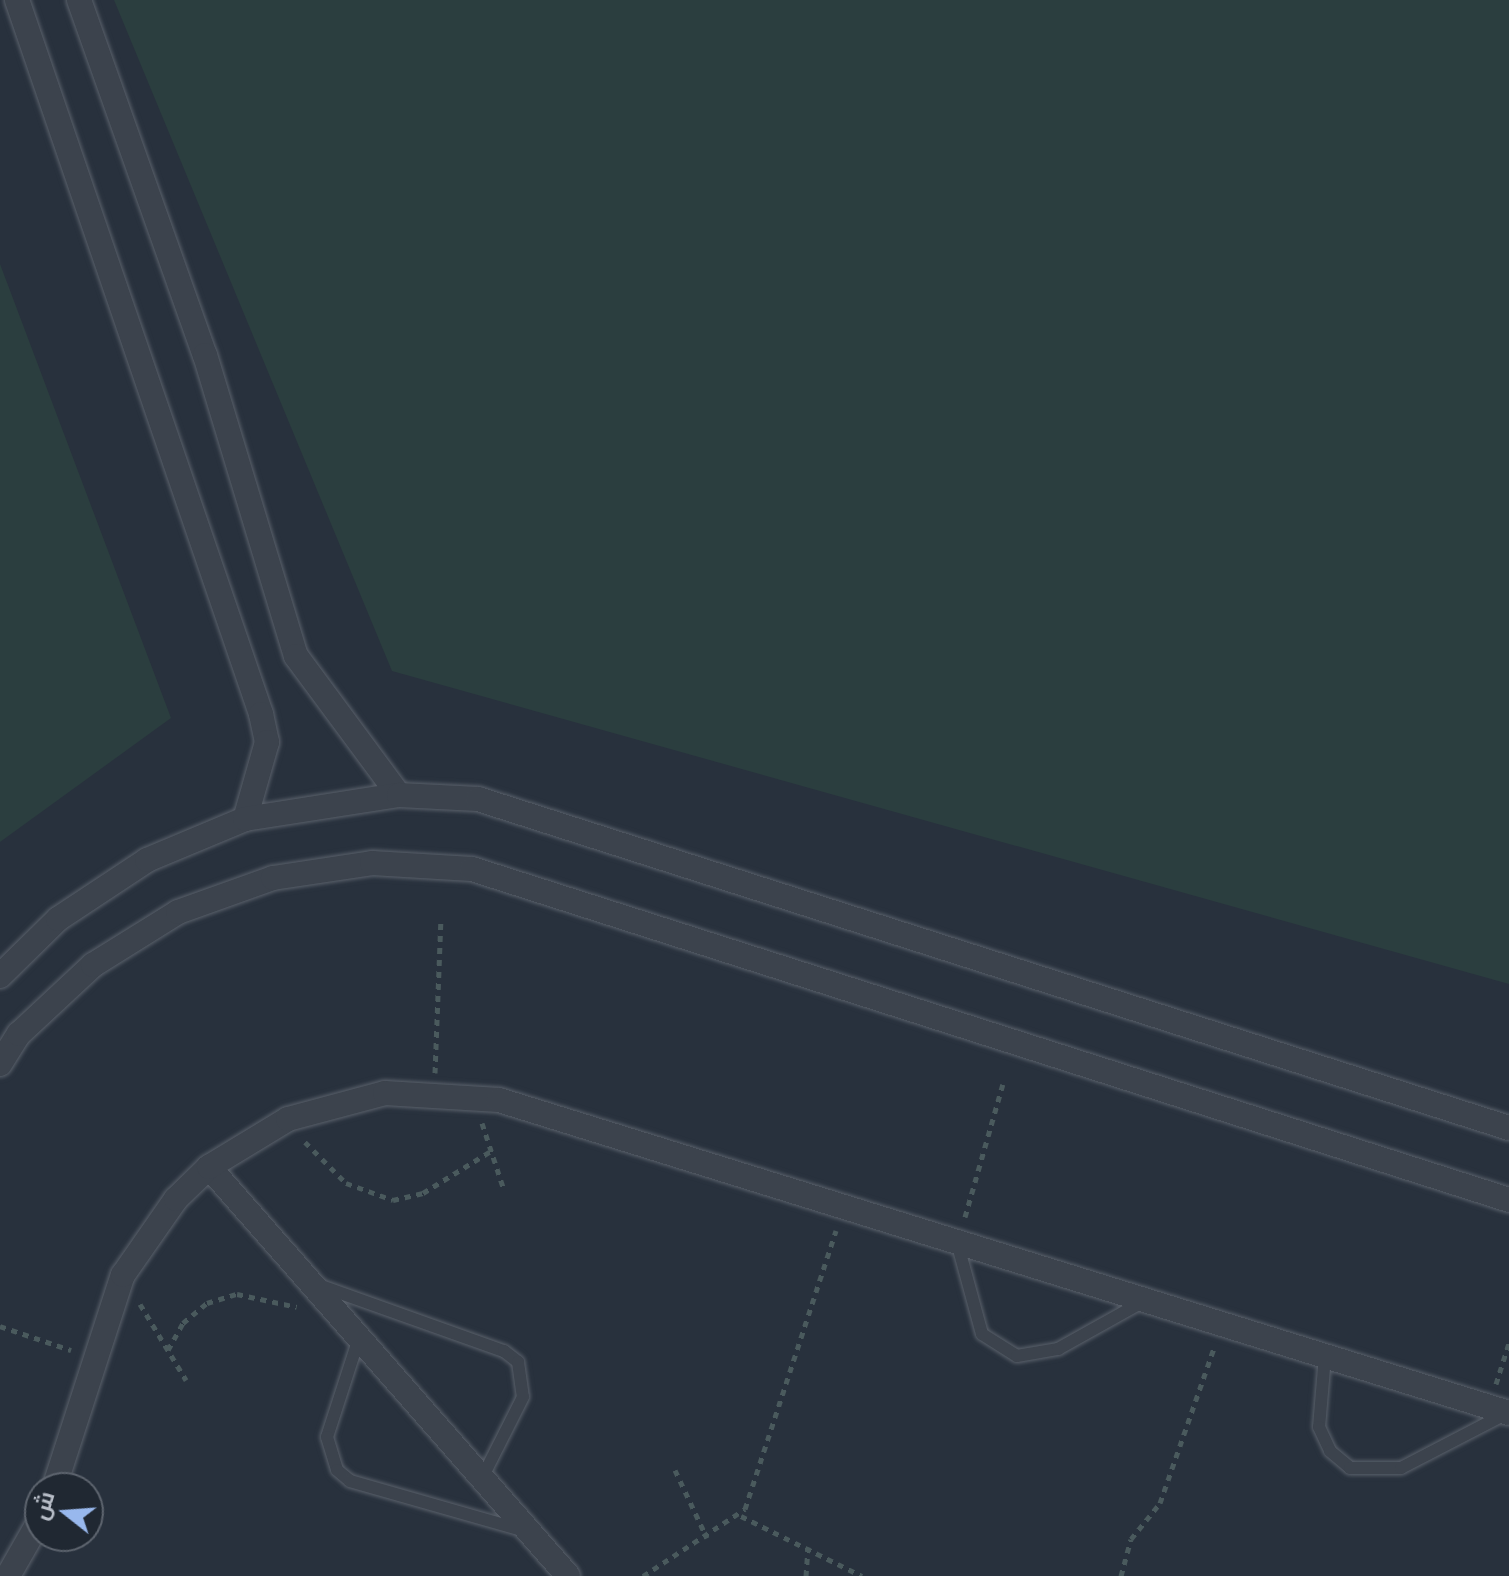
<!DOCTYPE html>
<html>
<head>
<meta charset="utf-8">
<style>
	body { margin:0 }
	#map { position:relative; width:1509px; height:1576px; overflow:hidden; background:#28313d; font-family:"Public Sans",Cairo,sans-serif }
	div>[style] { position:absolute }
	.green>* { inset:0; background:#2b3e3f }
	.path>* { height:5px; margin-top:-2.5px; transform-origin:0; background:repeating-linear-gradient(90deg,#4a5a5d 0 6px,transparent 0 12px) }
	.roads { filter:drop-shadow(0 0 2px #5a616b) drop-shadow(0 0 2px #5a616b) }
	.lane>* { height:12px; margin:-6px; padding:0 6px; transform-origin:6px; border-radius:6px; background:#3c434d }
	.street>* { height:24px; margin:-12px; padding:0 12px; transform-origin:12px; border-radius:12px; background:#3c434d }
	span { translate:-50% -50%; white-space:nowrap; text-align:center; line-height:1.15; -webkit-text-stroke:6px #202832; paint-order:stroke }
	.north { position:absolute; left:24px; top:1472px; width:80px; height:80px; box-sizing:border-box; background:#202832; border:2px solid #5d646e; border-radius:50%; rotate:287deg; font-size:22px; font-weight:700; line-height:32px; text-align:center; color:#b8bec8 }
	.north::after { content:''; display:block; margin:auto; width:28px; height:36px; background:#98b8ed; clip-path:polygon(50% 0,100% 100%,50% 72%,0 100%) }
</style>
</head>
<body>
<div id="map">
	<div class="green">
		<div style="clip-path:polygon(114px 0,1509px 0,1509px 984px,392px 671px)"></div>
		<div style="clip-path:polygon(0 264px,171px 718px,0 842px)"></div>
	</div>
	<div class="path">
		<div style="left:435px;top:1073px;width:155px;rotate:-87.8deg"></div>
		<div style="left:482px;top:1123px;width:71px;rotate:71.8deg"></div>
		<div style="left:305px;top:1142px;width:58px;rotate:45deg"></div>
		<div style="left:346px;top:1183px;width:50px;rotate:19.9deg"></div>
		<div style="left:393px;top:1200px;width:31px;rotate:-13deg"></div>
		<div style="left:423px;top:1193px;width:80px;rotate:-31.7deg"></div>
		<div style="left:965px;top:1217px;width:138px;rotate:-74.1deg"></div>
		<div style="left:140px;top:1304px;width:89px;rotate:58.8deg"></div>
		<div style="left:0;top:1326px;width:75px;rotate:18.7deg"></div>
		<div style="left:168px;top:1350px;width:31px;rotate:-61deg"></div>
		<div style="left:183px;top:1323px;width:31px;rotate:-40deg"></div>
		<div style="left:207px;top:1303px;width:31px;rotate:-17deg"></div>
		<div style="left:237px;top:1294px;width:61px;rotate:12.2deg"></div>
		<div style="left:1496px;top:1384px;width:43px;rotate:-72.4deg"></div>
		<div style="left:675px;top:1470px;width:75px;rotate:64.8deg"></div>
		<div style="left:741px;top:1516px;width:135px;rotate:26.4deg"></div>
		<div style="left:643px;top:1576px;width:122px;rotate:-33.3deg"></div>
		<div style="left:745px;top:1509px;width:293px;rotate:-71.9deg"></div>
		<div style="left:806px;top:1576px;width:29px;rotate:-86deg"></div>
		<div style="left:1121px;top:1576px;width:38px;rotate:-75deg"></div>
		<div style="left:1131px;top:1539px;width:46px;rotate:-51.1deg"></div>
		<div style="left:1160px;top:1503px;width:164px;rotate:-70.8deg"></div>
	</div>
	<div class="roads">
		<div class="lane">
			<div style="left:957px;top:1242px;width:95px;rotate:74.8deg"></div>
			<div style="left:982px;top:1334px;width:41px;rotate:32.2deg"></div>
			<div style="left:1017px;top:1356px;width:42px;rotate:-9.7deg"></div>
			<div style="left:1058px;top:1349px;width:96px;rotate:-29.2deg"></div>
			<div style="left:321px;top:1286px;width:194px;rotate:19.6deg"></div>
			<div style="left:504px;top:1351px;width:18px;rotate:38deg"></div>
			<div style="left:518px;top:1362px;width:35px;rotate:82deg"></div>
			<div style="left:523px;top:1397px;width:91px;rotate:116.8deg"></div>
			<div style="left:359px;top:1338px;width:104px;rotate:107.9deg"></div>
			<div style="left:327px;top:1437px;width:34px;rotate:73deg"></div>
			<div style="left:337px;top:1470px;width:17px;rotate:40deg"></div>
			<div style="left:350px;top:1481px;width:179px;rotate:15.9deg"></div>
			<div style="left:1325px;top:1356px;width:71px;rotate:94.8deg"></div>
			<div style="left:1319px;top:1427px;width:26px;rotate:65deg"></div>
			<div style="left:1330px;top:1451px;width:26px;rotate:40deg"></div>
			<div style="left:1350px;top:1468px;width:51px"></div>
			<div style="left:1401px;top:1468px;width:117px;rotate:-27.4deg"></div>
		</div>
		<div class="street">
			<div style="left:17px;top:0;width:755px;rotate:71.13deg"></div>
			<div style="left:261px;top:714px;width:29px;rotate:78deg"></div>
			<div style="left:267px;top:742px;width:80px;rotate:105.9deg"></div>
			<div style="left:79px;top:0;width:377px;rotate:70.5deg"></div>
			<div style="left:205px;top:355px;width:314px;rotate:73.2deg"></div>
			<div style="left:296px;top:656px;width:173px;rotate:53.5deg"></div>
			<div style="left:0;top:976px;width:81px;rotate:-44.5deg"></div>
			<div style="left:58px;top:919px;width:107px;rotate:-33.5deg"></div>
			<div style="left:147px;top:860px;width:106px;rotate:-22.7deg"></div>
			<div style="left:245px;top:819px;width:156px;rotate:-8.9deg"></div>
			<div style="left:399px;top:795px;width:79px;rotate:2.9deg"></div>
			<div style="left:478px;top:799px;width:1082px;rotate:17.7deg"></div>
			<div style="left:0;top:1064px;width:36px;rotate:-58deg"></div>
			<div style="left:19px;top:1034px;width:101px;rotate:-43deg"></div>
			<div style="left:93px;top:965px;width:100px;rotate:-31.9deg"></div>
			<div style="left:178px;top:912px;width:101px;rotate:-19.7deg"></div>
			<div style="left:273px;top:878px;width:100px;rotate:-8.6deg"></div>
			<div style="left:372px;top:863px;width:100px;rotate:3.4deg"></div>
			<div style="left:472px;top:869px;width:1089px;rotate:17.7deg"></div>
			<div style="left:209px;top:1167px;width:544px;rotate:48.72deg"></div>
			<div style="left:54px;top:1488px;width:224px;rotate:-72.1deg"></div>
			<div style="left:123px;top:1275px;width:93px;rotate:-55.1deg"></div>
			<div style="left:176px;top:1199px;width:46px;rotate:-44.1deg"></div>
			<div style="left:209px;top:1167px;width:92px;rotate:-31.3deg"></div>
			<div style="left:288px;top:1119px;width:100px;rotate:-15deg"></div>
			<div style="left:385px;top:1093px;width:114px;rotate:3.5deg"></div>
			<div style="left:499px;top:1100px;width:1057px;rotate:17.22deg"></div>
			<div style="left:8px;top:1576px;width:64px;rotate:-60.3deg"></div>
		</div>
	</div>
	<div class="north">ش</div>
</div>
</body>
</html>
